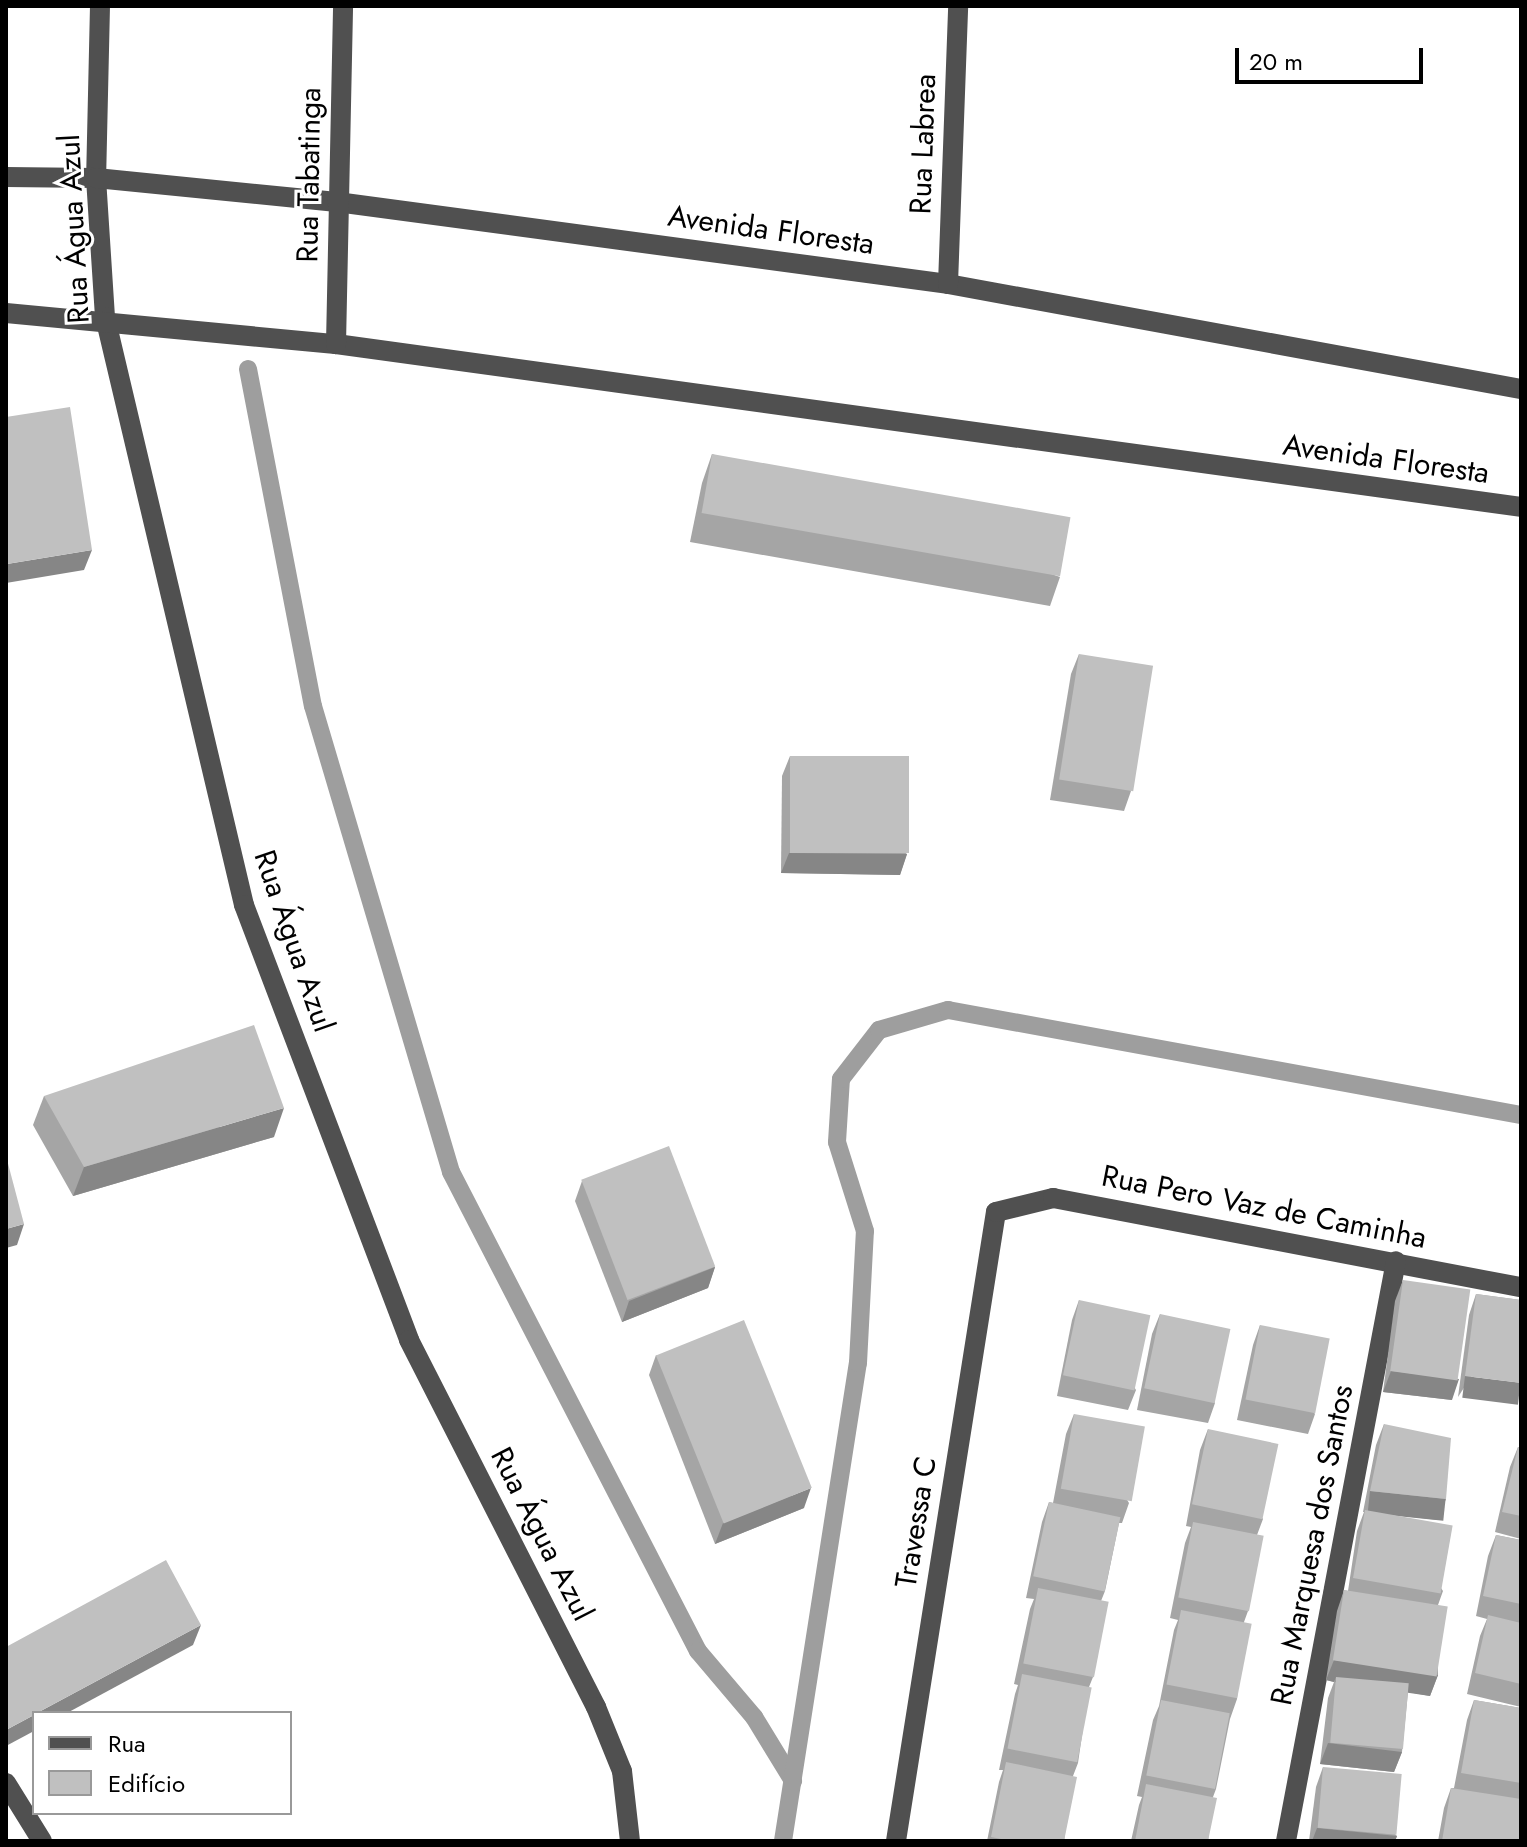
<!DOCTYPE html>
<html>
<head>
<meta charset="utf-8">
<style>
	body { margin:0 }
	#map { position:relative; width:1527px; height:1847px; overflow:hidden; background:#fff; font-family:Jost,sans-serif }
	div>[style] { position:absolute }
	.stream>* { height:18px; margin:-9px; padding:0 9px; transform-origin:9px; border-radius:9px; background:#9e9e9e }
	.minor>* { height:20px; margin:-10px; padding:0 10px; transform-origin:10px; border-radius:10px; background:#505050 }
	.wall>* { inset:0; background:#a5a5a5 }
	.shaded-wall>* { inset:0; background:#868686; transform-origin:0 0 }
	.building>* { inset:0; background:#c0c0c0; transform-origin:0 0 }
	span { translate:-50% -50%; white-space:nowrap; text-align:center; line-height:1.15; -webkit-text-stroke:6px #fff; paint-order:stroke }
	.street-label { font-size:30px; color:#000 }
	.frame { position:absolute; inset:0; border:8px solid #000; pointer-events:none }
	.legend { position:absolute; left:32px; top:1711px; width:260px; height:104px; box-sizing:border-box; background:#fff; border:2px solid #999; margin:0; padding:10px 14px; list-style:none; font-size:24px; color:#000 }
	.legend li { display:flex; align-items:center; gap:16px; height:40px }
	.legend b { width:40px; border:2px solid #999 }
	.scale { position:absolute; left:1235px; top:48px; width:188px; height:36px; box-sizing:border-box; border:4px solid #000; border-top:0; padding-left:10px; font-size:24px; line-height:28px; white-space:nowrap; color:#000; -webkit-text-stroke:6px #fff; paint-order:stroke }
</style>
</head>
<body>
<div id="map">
	<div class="stream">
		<div style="left:248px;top:369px;width:343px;rotate:79.1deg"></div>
		<div style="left:313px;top:706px;width:486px;rotate:73.5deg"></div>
		<div style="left:451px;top:1172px;width:539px;rotate:62.72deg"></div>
		<div style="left:698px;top:1651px;width:87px;rotate:49.7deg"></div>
		<div style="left:754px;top:1717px;width:75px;rotate:58.6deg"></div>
		<div style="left:783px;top:1841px;width:484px;rotate:-81.1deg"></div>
		<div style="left:858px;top:1363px;width:132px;rotate:-87deg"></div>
		<div style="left:865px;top:1231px;width:93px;rotate:-107.5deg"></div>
		<div style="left:837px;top:1142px;width:63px;rotate:-86.4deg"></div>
		<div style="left:841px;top:1079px;width:62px;rotate:-52.2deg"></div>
		<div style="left:879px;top:1030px;width:72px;rotate:-16.2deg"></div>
		<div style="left:948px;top:1010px;width:583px;rotate:10.38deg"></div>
	</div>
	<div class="minor">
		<div style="left:100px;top:6px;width:172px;rotate:91.3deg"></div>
		<div style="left:96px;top:178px;width:139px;rotate:86.3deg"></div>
		<div style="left:105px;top:317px;width:604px;rotate:76.7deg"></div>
		<div style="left:244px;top:905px;width:465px;rotate:69.2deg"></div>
		<div style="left:409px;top:1340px;width:412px;rotate:63deg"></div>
		<div style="left:596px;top:1707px;width:69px;rotate:67.9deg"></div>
		<div style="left:622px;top:1771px;width:70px;rotate:83.5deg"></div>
		<div style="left:6px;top:177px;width:90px;rotate:0.6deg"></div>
		<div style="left:96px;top:178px;width:242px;rotate:5.7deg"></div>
		<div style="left:337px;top:202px;width:616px;rotate:7.64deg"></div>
		<div style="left:948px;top:284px;width:583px;rotate:10.38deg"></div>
		<div style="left:948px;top:284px;width:278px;rotate:-87.9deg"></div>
		<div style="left:6px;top:313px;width:331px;rotate:5.4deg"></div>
		<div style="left:336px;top:344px;width:1196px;rotate:7.83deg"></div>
		<div style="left:336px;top:344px;width:338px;rotate:-88.8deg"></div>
		<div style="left:6px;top:1783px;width:68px;rotate:58.2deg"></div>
		<div style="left:896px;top:1841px;width:637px;rotate:-80.97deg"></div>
		<div style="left:996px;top:1212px;width:59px;rotate:-13.8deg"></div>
		<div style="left:1053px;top:1198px;width:476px;rotate:10.8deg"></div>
		<div style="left:1286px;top:1841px;width:590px;rotate:-79.26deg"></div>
	</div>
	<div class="wall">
		<div style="clip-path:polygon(712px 454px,1060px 577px,1050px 606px,690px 542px,702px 483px)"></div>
		<div style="clip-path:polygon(1079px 654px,1131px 791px,1124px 811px,1050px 800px,1071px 674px)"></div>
		<div style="clip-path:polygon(790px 756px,907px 854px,900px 875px,781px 873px,782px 776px)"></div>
		<div style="clip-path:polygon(44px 1096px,274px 1137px,73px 1196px,33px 1125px)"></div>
		<div style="clip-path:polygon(582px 1181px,715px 1267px,708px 1288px,622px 1322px,575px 1201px)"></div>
		<div style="clip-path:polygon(1403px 1280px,1452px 1400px,1383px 1392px,1395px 1301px)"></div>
		<div style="clip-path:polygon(1476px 1294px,1521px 1300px,1458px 1397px,1469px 1315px)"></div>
		<div style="clip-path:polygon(1079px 1300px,1136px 1390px,1128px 1410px,1057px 1396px,1072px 1320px)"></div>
		<div style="clip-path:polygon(1160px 1314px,1215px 1403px,1208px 1423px,1137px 1410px,1152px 1334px)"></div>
		<div style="clip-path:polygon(1260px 1325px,1315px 1414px,1308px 1434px,1237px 1420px,1253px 1345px)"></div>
		<div style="clip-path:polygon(656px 1355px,804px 1508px,715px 1544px,649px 1375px)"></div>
		<div style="clip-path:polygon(1074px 1414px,1129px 1503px,1122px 1523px,1119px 1523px,1105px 1591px,1101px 1601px,1093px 1677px,1089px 1687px,1078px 1763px,1073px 1776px,1064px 1841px,987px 1841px,999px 1782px,1003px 1770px,999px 1770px,1015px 1694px,1018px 1685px,1014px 1684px,1030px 1609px,1034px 1599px,1026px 1598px,1042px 1522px,1049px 1502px,1053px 1503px,1066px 1434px)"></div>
		<div style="clip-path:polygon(1384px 1424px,1446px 1499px,1438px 1520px,1393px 1515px,1443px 1591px,1438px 1605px,1438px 1675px,1430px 1696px,1408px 1692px,1402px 1752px,1394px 1772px,1320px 1764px,1328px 1698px,1334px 1682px,1326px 1680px,1337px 1611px,1344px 1590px,1348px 1591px,1357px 1531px,1364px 1512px,1363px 1512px,1376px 1445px)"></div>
		<div style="clip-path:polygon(1208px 1429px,1263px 1519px,1257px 1535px,1248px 1611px,1244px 1622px,1237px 1699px,1230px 1719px,1216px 1789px,1213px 1797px,1208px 1841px,1131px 1841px,1139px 1805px,1142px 1797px,1137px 1796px,1153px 1720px,1159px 1706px,1174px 1630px,1178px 1620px,1170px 1618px,1185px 1543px,1191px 1527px,1186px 1526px,1200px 1450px)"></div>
		<div style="clip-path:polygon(1518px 1447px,1521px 1448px,1521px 1539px,1495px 1532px,1510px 1467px)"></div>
		<div style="clip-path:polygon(1496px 1535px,1521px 1540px,1521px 1707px,1467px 1694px,1480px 1636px,1487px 1619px,1476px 1616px,1488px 1556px)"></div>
		<div style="clip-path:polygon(1474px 1700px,1521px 1708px,1521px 1841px,1438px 1841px,1444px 1808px,1451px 1788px,1454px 1788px,1467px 1720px)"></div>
		<div style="clip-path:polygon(1323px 1767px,1397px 1836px,1395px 1841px,1309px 1841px,1316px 1787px)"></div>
	</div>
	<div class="shaded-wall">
		<div style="clip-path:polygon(92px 550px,84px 570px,6px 583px,7px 564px)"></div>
		<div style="clip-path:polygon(789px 853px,907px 854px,900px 875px,781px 873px)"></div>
		<div style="clip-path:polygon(284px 1108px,274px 1137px,73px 1196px,84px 1167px)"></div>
		<div style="clip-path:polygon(24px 1224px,17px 1245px,6px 1248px,6px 1229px)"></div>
		<div style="clip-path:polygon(715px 1267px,708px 1288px,622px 1322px,629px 1301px)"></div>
		<div style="clip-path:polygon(1391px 1371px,1459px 1379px,1452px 1400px,1383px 1392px)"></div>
		<div style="left:1465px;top:1376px;width:56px;height:22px;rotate:7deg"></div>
		<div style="clip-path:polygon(811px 1488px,804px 1508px,715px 1544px,723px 1523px)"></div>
		<div style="left:1370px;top:1491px;width:76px;height:22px;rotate:6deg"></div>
		<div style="clip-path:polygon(201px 1625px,193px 1645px,67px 1713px,37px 1713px)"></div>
		<div style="clip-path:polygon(1334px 1660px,1438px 1675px,1430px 1696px,1335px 1682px,1336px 1677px,1334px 1682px,1326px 1680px)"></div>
		<div style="clip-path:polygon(34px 1715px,34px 1731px,6px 1746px,6px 1730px)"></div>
		<div style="clip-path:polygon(1328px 1743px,1402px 1752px,1394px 1772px,1320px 1764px)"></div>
		<div style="clip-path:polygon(1317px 1828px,1397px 1836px,1395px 1841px,1312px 1841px)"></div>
	</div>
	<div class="building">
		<div style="clip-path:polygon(70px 407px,92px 550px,7px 564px,6px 556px,6px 417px)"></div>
		<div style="left:712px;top:454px;width:364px;height:60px;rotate:10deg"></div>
		<div style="left:1079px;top:654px;width:75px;height:127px;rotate:9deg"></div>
		<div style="left:790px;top:756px;width:119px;height:97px"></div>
		<div style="clip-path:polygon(254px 1025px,284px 1108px,84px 1167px,44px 1096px)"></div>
		<div style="left:669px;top:1146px;width:129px;height:94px;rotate:69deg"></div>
		<div style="clip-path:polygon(6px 1156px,24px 1224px,6px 1229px)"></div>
		<div style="left:1403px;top:1280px;width:68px;height:92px;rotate:8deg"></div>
		<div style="clip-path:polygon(1476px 1294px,1521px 1300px,1521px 1383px,1465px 1376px)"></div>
		<div style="left:1079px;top:1300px;width:73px;height:77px;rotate:12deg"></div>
		<div style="left:1160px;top:1314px;width:72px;height:76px;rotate:12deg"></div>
		<div style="left:744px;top:1320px;width:181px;height:95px;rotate:68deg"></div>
		<div style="left:1260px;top:1325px;width:71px;height:76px;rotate:11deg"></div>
		<div style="left:1074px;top:1414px;width:72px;height:76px;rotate:10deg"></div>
		<div style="clip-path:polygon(1384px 1424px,1451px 1438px,1446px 1499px,1370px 1491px)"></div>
		<div style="left:1208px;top:1429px;width:72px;height:77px;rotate:12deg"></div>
		<div style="clip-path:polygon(1518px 1447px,1521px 1448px,1521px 1516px,1502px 1512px)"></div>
		<div style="left:1049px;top:1502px;width:73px;height:76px;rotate:12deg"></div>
		<div style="left:1365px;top:1510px;width:89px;height:69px;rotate:10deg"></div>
		<div style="left:1193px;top:1522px;width:72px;height:77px;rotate:11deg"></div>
		<div style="clip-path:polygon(1496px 1535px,1521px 1540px,1521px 1604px,1483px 1596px)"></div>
		<div style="clip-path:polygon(166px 1560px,201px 1625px,37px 1713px,34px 1713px,34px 1715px,6px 1730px,6px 1647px)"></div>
		<div style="left:1038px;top:1588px;width:72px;height:77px;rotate:11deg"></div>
		<div style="left:1344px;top:1590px;width:105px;height:71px;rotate:9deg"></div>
		<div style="left:1181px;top:1610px;width:72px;height:76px;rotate:11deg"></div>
		<div style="clip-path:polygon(1488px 1615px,1521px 1623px,1521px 1684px,1475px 1673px)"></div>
		<div style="left:1022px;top:1674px;width:71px;height:76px;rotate:11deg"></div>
		<div style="left:1336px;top:1677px;width:73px;height:66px;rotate:5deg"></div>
		<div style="left:1161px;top:1700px;width:70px;height:77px;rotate:11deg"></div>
		<div style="clip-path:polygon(1474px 1700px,1521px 1708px,1521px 1783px,1461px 1773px)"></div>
		<div style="clip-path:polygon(1006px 1762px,1077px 1777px,1064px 1841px,1011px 1841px,991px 1837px)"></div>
		<div style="left:1323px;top:1767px;width:79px;height:61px;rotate:5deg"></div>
		<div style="clip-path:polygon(1146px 1784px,1217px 1798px,1208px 1841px,1135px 1841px)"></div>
		<div style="clip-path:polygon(1451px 1788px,1521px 1799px,1521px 1841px,1442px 1841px)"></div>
	</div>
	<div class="street-label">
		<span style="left:923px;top:144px;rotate:-88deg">Rua Labrea</span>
		<span style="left:309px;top:175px;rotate:-89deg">Rua Tabatinga</span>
		<span style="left:74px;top:229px;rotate:-93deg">Rua Água Azul</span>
		<span style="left:771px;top:230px;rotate:8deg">Avenida Floresta</span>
		<span style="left:1386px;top:459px;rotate:8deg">Avenida Floresta</span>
		<span style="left:294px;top:941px;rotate:71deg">Rua Água Azul</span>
		<span style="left:1264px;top:1207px;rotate:11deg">Rua Pero Vaz de Caminha</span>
		<span style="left:916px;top:1522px;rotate:-81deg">Travessa C</span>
		<span style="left:542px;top:1534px;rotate:63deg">Rua Água Azul</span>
		<span style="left:1312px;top:1545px;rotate:-79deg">Rua Marquesa dos Santos</span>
	</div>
	<div class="frame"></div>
	<ul class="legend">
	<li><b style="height:10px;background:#505050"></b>Rua</li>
	<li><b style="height:22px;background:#c0c0c0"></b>Edifício</li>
	</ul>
	<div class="scale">20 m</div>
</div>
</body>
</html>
